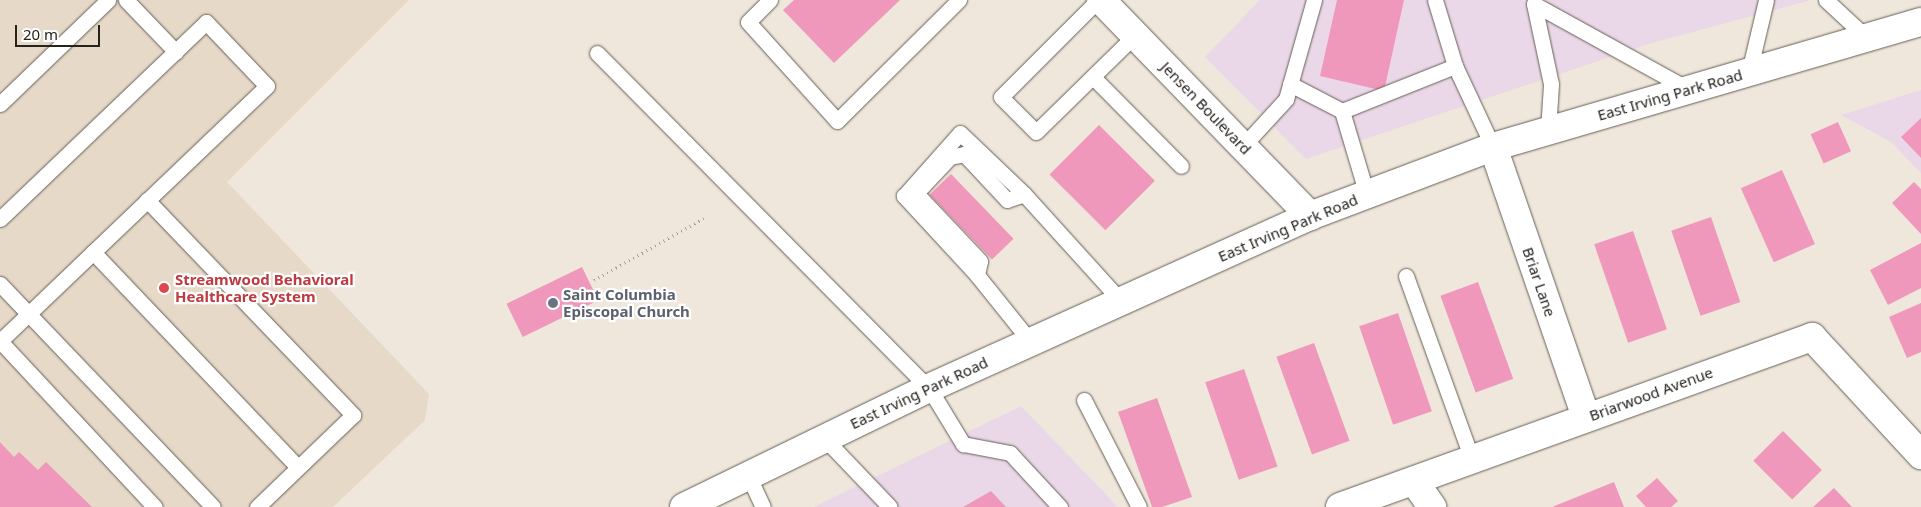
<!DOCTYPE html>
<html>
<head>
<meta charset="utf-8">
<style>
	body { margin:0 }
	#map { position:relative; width:1921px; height:507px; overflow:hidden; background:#efe7dc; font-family:"Noto Sans",sans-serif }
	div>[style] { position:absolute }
	.commercial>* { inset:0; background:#ead8e9 }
	.built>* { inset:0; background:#e6d9c8 }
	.building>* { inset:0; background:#ef98bc; transform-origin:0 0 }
	.path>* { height:3px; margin-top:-1.5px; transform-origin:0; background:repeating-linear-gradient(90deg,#a49e95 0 1px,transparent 0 5px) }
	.roads { filter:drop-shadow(0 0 1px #655e54) drop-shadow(0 0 1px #655e54) }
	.lane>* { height:15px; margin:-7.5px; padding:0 7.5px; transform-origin:7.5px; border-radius:7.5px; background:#fff }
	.street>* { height:28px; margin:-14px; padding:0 14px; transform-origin:14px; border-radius:14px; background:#fff }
	.secondary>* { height:28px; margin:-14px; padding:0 14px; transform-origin:14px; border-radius:14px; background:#fff }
	.dots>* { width:14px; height:14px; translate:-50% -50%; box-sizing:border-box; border:2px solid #fff; border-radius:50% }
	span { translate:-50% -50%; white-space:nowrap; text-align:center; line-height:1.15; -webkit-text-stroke:4.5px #fff; paint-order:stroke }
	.street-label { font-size:15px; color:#26231f }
	.health-label { font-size:15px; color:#be3a42; font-weight:700 }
	.left { translate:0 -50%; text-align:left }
	.worship-label { font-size:15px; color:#5b616d; font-weight:700 }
	.scale { position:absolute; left:15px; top:25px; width:85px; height:22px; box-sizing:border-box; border:2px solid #26231f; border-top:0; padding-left:6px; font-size:15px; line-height:18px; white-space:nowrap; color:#26231f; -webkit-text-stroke:4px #fff; paint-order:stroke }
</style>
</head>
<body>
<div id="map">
	<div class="commercial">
		<div style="clip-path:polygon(1260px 0,1811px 0,1652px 43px,1306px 159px,1205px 57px)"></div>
		<div style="clip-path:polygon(1921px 90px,1921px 173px,1891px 142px,1841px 115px)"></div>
		<div style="clip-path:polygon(1021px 406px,1118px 507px,814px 507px)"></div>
	</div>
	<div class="built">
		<div style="clip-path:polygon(0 0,409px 0,227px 182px,429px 394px,425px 420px,333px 507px,0 507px)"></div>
	</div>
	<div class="building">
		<div style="clip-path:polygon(794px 0,900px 0,834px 63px,783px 10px)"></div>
		<div style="clip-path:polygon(1337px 0,1404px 0,1384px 91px,1320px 76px)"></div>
		<div style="clip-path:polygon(1921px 118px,1921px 158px,1901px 137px)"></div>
		<div style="left:1838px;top:122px;width:32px;height:30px;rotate:66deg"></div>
		<div style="left:1099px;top:125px;width:79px;height:70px;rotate:45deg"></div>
		<div style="left:1782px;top:170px;width:81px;height:45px;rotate:66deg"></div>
		<div style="left:951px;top:174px;width:90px;height:30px;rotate:46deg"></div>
		<div style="clip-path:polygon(1914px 182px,1921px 189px,1921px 234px,1892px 203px)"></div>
		<div style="left:1711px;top:217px;width:90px;height:42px;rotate:71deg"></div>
		<div style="left:1633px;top:231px;width:104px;height:41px;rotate:71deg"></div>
		<div style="clip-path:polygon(1921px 243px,1921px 288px,1888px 305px,1870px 270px)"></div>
		<div style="left:582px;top:267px;width:37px;height:84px;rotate:64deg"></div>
		<div style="left:1478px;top:282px;width:103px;height:40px;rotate:70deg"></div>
		<div style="clip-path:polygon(1921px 303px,1921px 352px,1907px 358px,1889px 317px)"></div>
		<div style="left:1398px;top:313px;width:104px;height:41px;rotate:71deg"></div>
		<div style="left:1314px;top:343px;width:104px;height:40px;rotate:70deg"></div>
		<div style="left:1244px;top:369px;width:103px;height:41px;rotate:71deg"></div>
		<div style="clip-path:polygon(1157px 398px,1192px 497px,1162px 507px,1152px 507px,1118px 412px)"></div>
		<div style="left:1783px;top:431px;width:55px;height:42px;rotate:45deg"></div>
		<div style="clip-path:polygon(0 442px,14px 457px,19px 452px,38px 470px,46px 462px,92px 507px,0 507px)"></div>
		<div style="clip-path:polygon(1657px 478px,1678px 501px,1671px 507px,1646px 507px,1636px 496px)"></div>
		<div style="clip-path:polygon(1614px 482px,1624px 507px,1552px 507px)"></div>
		<div style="clip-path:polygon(1834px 488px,1852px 507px,1813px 507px)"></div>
		<div style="clip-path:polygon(991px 491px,1006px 507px,963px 507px)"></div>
	</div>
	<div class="path">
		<div style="left:594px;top:280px;width:126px;rotate:-29.4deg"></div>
	</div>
	<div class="roads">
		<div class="lane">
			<div style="left:126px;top:0;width:72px;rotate:46.1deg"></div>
			<div style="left:770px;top:0;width:31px;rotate:135deg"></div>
			<div style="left:748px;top:22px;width:133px;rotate:48deg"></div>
			<div style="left:837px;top:121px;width:172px;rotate:-44.8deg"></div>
			<div style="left:1098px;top:0;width:137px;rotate:135deg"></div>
			<div style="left:1001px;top:97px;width:49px;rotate:45deg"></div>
			<div style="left:1036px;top:132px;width:139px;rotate:-44.4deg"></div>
			<div style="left:1435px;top:0;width:69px;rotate:73.1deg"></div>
			<div style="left:1826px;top:0;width:54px;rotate:42.8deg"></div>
			<div style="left:597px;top:53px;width:472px;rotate:45.3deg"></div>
			<div style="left:929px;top:388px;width:66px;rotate:58.7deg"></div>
			<div style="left:963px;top:444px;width:48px;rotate:10.8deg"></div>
			<div style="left:1010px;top:453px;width:74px;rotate:47.2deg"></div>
			<div style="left:1749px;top:72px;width:74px;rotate:-76.7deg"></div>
			<div style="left:1093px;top:77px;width:125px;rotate:45.3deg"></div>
			<div style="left:1290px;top:84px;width:59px;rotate:27.4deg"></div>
			<div style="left:0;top:104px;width:150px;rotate:-43.9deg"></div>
			<div style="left:1548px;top:131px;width:47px;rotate:-86.3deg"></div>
			<div style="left:1551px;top:84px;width:82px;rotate:-102deg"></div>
			<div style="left:1534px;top:4px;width:176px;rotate:28.9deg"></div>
			<div style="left:1243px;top:146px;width:64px;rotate:-47.5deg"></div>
			<div style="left:1286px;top:99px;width:103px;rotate:-74.2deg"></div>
			<div style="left:1367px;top:195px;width:88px;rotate:-106.6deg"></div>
			<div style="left:1342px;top:111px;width:122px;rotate:-21.7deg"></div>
			<div style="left:1455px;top:66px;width:89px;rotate:64.9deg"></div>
			<div style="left:147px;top:200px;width:298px;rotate:46.2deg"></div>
			<div style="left:353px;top:415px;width:133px;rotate:136.2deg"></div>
			<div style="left:0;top:219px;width:285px;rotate:-43.7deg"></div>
			<div style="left:206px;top:22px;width:88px;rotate:46.4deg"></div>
			<div style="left:267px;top:86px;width:369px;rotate:136.3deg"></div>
			<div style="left:93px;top:252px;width:297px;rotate:46.4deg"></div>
			<div style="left:977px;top:275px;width:14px;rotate:-78deg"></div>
			<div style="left:980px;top:261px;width:93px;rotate:-133.3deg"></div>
			<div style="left:916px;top:193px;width:50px;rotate:-46.6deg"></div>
			<div style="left:950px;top:157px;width:14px;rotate:-12deg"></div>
			<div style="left:964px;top:154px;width:63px;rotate:46.9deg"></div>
			<div style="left:1007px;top:200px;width:18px;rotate:-19deg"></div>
			<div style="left:1406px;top:276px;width:195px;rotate:70.2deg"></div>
			<div style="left:0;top:284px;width:308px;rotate:46.3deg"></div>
			<div style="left:0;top:341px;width:227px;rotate:47deg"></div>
			<div style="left:1030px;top:341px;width:85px;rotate:-128.8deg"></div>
			<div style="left:977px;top:275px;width:108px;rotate:-132.7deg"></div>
			<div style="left:904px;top:196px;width:84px;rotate:-48.4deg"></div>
			<div style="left:960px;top:133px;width:88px;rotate:43.6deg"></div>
			<div style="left:1024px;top:194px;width:144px;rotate:47.8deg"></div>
			<div style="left:1084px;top:400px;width:120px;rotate:62.8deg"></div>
			<div style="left:824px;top:438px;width:95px;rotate:46.3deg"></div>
			<div style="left:748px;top:475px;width:35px;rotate:65deg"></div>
		</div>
		<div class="street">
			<div style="left:1101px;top:0;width:301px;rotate:45.9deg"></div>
			<div style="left:1493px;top:147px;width:286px;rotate:71deg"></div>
			<div style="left:1414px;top:481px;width:32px;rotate:55deg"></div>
			<div style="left:1340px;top:507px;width:502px;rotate:-19.81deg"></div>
			<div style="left:1812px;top:337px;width:161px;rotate:47.3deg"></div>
		</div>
		<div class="secondary">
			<div style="left:684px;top:507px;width:272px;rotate:-25.9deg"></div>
			<div style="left:929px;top:388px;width:418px;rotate:-24.3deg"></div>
			<div style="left:1310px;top:216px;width:196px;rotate:-20.7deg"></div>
			<div style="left:1493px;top:147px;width:446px;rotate:-16.3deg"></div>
		</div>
	</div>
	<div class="dots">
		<div style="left:164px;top:288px;background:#e0444e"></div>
		<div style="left:553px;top:303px;background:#6b7280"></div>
	</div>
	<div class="street-label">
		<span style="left:1670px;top:95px;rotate:-16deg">East Irving Park Road</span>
		<span style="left:1206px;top:108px;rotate:46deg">Jensen Boulevard</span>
		<span style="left:1288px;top:228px;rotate:-23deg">East Irving Park Road</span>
		<span style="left:1539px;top:282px;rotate:71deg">Briar Lane</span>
		<span style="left:919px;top:393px;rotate:-25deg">East Irving Park Road</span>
		<span style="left:1651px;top:394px;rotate:-20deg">Briarwood Avenue</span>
	</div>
	<div class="health-label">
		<span class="left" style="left:175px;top:288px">Streamwood Behavioral<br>Healthcare System</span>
	</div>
	<div class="worship-label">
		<span class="left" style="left:563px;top:303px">Saint Columbia<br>Episcopal Church</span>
	</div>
	<div class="scale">20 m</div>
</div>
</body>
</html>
